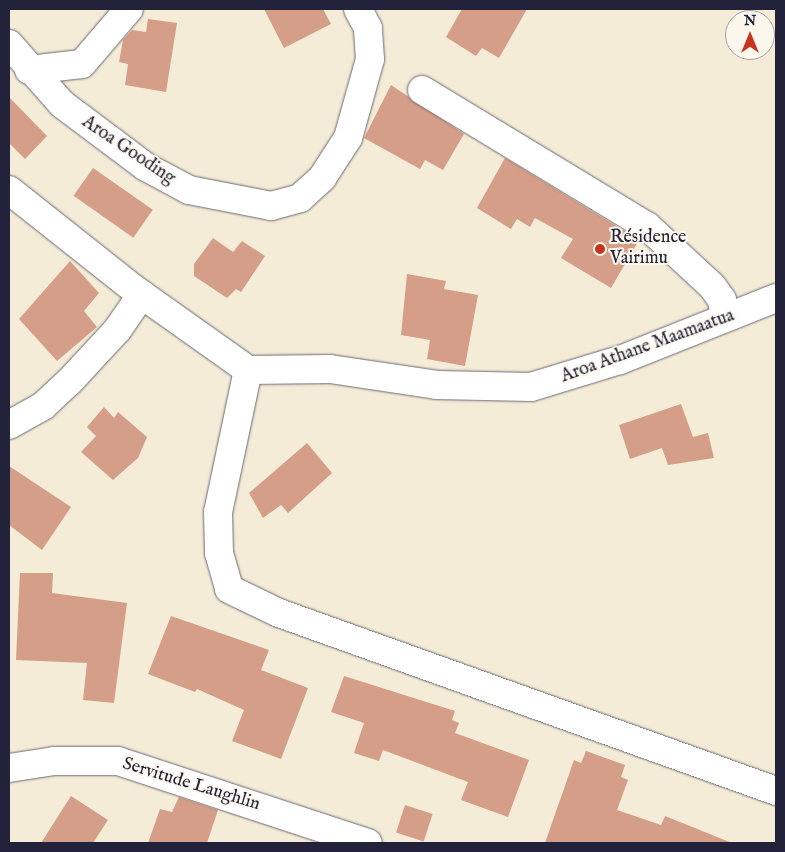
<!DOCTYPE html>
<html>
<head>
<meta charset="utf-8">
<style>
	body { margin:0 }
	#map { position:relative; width:785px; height:852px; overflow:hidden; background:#f4ecd7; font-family:"IM FELL English",serif }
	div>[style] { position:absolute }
	.building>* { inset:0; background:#d59e89; transform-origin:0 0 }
	.roads { filter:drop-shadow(0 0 1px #6c6972) drop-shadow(0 0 1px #6c6972) }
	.minor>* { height:28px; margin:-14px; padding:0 14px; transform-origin:14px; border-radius:14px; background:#fff }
	.dots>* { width:14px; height:14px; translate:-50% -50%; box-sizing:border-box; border:2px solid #fbf7ec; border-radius:50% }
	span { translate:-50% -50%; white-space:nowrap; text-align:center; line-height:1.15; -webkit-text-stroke:4px #fbf7ec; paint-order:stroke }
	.street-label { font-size:18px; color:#22223b }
	.poi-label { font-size:18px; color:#22223b }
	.left { translate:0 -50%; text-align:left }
	.frame { position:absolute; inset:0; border:10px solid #22223b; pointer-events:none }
	.north { position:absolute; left:725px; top:10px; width:50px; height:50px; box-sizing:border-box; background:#fbf7ec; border:1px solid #a4a2a5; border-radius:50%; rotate:0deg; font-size:14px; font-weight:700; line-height:20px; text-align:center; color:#22223b }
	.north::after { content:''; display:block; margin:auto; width:18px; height:22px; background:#c8321e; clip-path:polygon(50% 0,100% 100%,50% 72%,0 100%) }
</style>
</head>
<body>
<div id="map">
	<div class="building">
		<div style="clip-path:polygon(264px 9px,323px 9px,331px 24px,284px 48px)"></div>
		<div style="clip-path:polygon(462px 9px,527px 9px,499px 58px,482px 48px,476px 56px,446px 37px)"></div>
		<div style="clip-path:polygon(148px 19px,177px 23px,166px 92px,125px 85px,128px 64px,119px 62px,123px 40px,132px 30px,146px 32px)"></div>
		<div style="clip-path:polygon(391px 85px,464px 134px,443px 170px,425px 160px,420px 169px,364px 138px)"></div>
		<div style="clip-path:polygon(9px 97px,47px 136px,25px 159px,9px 143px)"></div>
		<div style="clip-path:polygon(505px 158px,639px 240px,611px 288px,561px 258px,573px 239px,535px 218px,530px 227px,517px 219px,511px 229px,477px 208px)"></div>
		<div style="left:93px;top:168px;width:73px;height:34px;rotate:35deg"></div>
		<div style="clip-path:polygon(213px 238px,233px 252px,242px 241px,265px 256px,241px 292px,236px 289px,227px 298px,194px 276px,194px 264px)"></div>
		<div style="clip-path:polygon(70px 261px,99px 293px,84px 311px,97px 327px,57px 361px,19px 319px)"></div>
		<div style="clip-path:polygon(407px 274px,446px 281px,444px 289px,478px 295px,465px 366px,427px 359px,430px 340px,401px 335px)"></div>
		<div style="clip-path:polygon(681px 404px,693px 437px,708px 433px,714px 458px,668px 465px,662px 448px,630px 459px,619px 425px)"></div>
		<div style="clip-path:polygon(104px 407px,114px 418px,118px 412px,147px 437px,138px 458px,113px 480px,81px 452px,96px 436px,87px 427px)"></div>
		<div style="clip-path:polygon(307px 443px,332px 473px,288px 513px,281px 505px,263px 518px,249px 493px)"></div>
		<div style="clip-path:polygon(9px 466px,71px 507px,42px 550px,9px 525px)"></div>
		<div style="clip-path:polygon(20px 573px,53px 573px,52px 593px,127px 603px,114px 703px,83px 700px,87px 663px,16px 660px)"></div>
		<div style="clip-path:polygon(171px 616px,269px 650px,261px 670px,308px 688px,281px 759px,232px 741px,244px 710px,197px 689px,195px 692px,148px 674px)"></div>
		<div style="clip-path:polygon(344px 676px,455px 711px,452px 720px,459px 723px,455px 733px,529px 760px,508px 817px,461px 800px,468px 782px,383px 750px,379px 761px,354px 753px,364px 723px,331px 712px)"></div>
		<div style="clip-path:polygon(586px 751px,625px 765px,621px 777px,628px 780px,617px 810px,661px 825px,665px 816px,732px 843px,545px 843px,574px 760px,581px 763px)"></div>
		<div style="clip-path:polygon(71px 796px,108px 820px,93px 843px,41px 843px)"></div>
		<div style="clip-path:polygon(179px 797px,218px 810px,207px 843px,148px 843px,160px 809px,172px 812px)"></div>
		<div style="left:405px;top:805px;width:29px;height:29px;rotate:18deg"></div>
	</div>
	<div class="roads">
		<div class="minor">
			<div style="left:9px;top:44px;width:80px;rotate:48.5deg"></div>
			<div style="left:62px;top:104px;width:105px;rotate:36.9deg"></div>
			<div style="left:146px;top:167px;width:49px;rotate:28.1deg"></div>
			<div style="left:189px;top:190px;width:84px;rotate:11deg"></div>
			<div style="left:271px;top:206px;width:30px;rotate:-15deg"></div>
			<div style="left:300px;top:198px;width:30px;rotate:-42deg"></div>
			<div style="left:322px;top:178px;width:48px;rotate:-57deg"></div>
			<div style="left:348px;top:138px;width:82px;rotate:-74.4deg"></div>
			<div style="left:370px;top:59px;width:31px;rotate:-94deg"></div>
			<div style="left:368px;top:28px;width:21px;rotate:-118deg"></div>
			<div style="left:29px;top:70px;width:53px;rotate:-6.5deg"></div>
			<div style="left:82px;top:64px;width:72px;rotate:-49.5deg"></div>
			<div style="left:422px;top:90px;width:263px;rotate:31.2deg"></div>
			<div style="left:647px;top:226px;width:88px;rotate:42.7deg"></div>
			<div style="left:712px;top:286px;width:17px;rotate:54deg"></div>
			<div style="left:722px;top:300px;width:17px;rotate:80deg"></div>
			<div style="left:9px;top:190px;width:159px;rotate:38.4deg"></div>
			<div style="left:134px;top:289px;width:140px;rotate:35.4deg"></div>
			<div style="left:248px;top:370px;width:145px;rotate:101.9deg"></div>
			<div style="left:218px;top:512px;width:41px;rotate:88.6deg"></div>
			<div style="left:219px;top:553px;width:37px;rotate:74deg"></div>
			<div style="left:229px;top:589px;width:55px;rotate:25.6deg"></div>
			<div style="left:279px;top:613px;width:528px;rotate:19.7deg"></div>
			<div style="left:248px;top:370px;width:82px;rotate:-0.7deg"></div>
			<div style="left:330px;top:369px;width:108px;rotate:8.5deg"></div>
			<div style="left:437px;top:385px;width:94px;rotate:1.2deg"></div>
			<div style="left:531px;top:387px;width:93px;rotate:-16.9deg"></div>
			<div style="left:620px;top:360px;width:168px;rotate:-21.7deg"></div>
			<div style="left:9px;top:425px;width:39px;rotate:-29deg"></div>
			<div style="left:43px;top:406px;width:35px;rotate:-43deg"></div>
			<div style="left:69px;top:382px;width:72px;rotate:-47.2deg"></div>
			<div style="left:118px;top:329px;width:42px;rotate:-55.6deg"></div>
			<div style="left:9px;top:768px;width:46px;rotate:-8.8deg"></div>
			<div style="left:54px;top:761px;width:64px"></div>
			<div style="left:118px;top:761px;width:263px;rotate:18.2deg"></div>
		</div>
	</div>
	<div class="dots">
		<div style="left:600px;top:249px;background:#c8321e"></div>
	</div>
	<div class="street-label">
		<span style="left:128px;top:151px;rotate:34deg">Aroa Gooding</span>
		<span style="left:648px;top:347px;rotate:-20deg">Aroa Athane Maamaatua</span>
		<span style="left:191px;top:785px;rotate:17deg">Servitude Laughlin</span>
	</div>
	<div class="poi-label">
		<span class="left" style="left:610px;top:249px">Résidence<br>Vairimu</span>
	</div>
	<div class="frame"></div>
	<div class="north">N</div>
</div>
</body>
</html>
